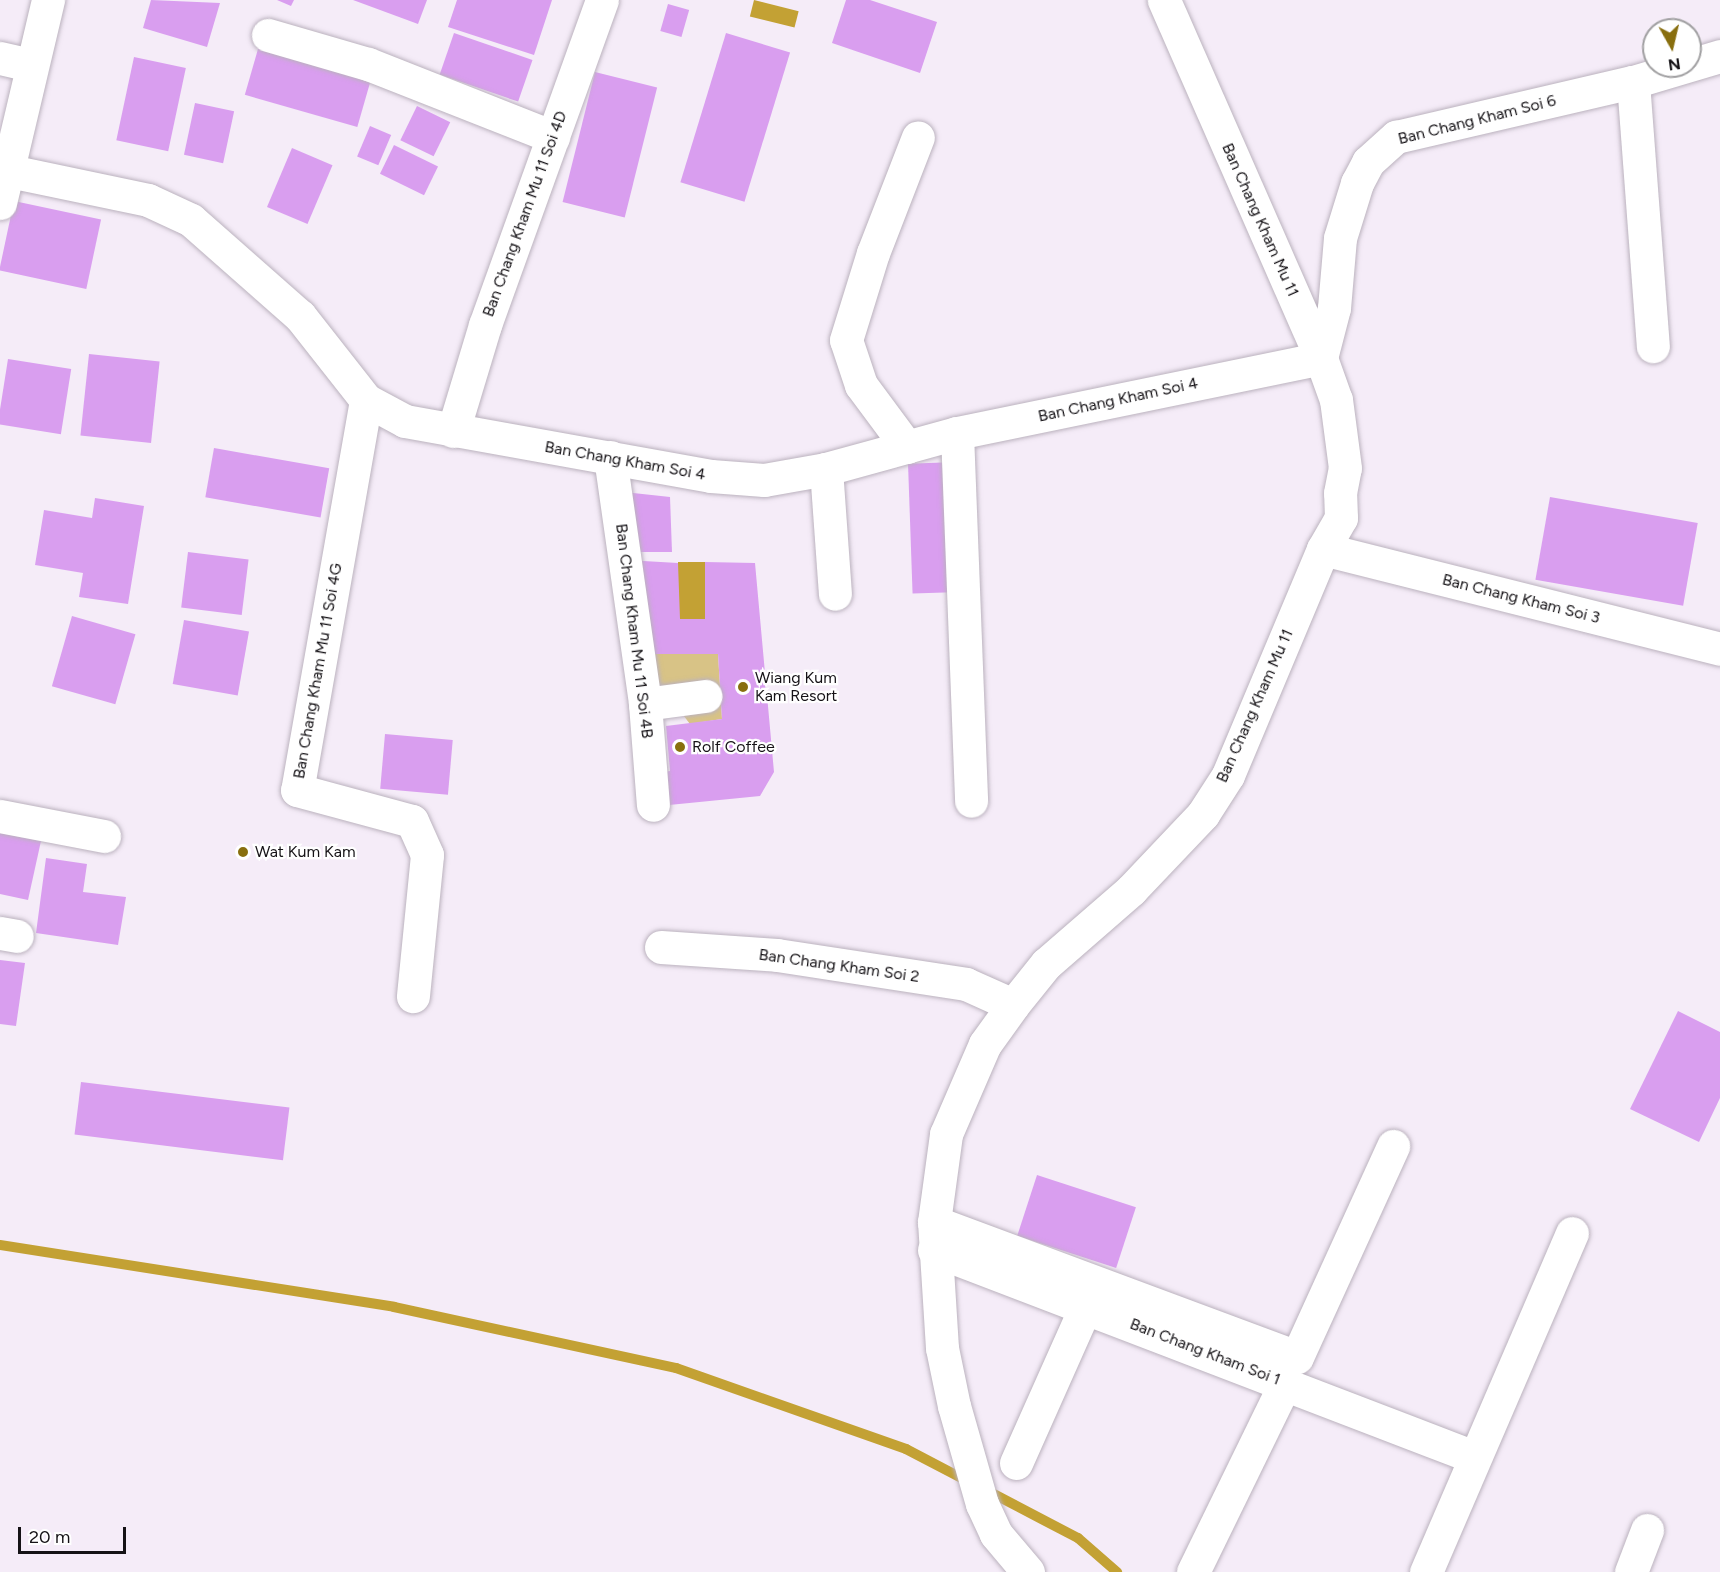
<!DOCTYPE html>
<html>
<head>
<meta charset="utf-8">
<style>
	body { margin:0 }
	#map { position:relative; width:1720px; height:1572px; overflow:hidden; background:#f5ecf8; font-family:Figtree,sans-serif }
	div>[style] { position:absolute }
	.green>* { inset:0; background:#d8c386 }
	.water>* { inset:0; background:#c3a134; transform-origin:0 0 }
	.stream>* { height:10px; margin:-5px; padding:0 5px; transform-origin:5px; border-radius:5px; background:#c3a134 }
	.building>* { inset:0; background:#d99eef; transform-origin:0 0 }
	.roads { filter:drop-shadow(0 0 2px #bbb2be) drop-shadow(0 0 2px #bbb2be) }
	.minor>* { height:33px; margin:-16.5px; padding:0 16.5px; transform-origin:16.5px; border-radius:16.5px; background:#fff }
	.dots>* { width:16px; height:16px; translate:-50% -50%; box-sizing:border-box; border:3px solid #fff; border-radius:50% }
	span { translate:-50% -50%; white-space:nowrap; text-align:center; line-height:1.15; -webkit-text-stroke:4.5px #fff; paint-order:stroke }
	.street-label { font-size:16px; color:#151216 }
	.poi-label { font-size:16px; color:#151216 }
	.left { translate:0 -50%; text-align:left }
	.north { position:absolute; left:1642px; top:18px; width:60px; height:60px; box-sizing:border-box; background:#fff; border:2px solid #a1a0a2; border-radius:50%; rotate:172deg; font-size:16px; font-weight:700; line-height:24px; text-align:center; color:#151216 }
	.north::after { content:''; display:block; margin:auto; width:21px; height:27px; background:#886e0e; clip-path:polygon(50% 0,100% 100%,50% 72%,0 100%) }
	.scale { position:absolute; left:18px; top:1527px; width:108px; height:27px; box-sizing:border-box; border:3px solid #151216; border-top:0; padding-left:8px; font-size:18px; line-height:21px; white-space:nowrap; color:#151216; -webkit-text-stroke:4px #fff; paint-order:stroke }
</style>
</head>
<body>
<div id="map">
	<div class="green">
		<div style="clip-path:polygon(638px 654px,718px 654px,722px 719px,690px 724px,673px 702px,645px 704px)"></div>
	</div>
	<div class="water">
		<div style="left:754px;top:0;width:46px;height:17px;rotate:14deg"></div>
		<div style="left:705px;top:562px;width:57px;height:27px;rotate:90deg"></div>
	</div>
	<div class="stream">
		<div style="left:0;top:1245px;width:399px;rotate:8.9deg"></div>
		<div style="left:394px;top:1307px;width:289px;rotate:12.2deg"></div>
		<div style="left:676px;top:1368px;width:244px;rotate:19.4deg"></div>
		<div style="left:906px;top:1449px;width:71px;rotate:27.6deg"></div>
		<div style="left:986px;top:1490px;width:104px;rotate:27.6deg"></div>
		<div style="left:1078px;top:1538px;width:52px;rotate:41.1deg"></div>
	</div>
	<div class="building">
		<div style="clip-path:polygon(151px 0,220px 3px,207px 47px,143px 28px)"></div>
		<div style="clip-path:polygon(277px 0,294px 0,291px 6px)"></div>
		<div style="clip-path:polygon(353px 0,427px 0,418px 24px)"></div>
		<div style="clip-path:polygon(457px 0,552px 0,534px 55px,448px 27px)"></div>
		<div style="clip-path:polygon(846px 0,870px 0,937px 22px,920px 73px,832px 43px)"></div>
		<div style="left:668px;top:4px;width:22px;height:28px;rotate:16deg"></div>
		<div style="left:454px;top:33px;width:83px;height:44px;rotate:19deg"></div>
		<div style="left:726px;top:33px;width:67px;height:156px;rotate:17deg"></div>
		<div style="left:260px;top:42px;width:117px;height:55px;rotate:16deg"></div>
		<div style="left:134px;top:57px;width:53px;height:85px;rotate:12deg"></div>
		<div style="left:595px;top:72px;width:64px;height:134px;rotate:14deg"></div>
		<div style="left:195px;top:103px;width:40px;height:53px;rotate:12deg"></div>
		<div style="left:417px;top:106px;width:37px;height:38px;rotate:26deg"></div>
		<div style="left:370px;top:126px;width:23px;height:33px;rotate:23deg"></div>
		<div style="left:394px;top:145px;width:49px;height:32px;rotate:26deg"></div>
		<div style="left:292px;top:148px;width:44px;height:64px;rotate:23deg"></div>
		<div style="left:14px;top:201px;width:89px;height:71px;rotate:12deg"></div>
		<div style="left:89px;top:354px;width:71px;height:82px;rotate:6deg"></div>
		<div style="left:8px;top:359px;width:64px;height:66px;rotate:9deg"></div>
		<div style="left:214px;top:448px;width:117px;height:50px;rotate:10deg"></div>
		<div style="left:956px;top:462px;width:130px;height:48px;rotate:88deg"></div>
		<div style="clip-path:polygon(624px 492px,670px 497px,672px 552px,631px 552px)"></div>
		<div style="left:1550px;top:497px;width:150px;height:84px;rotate:10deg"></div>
		<div style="clip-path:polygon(95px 498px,144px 506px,128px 604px,79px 597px,83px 573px,35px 565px,44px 510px,92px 518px)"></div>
		<div style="left:188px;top:552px;width:61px;height:56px;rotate:7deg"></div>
		<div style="clip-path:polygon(626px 560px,678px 563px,680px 619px,705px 619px,705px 562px,755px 563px,774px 772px,760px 796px,659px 806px,654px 774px,670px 771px,666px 726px,722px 719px,718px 654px,638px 654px)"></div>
		<div style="left:72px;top:616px;width:66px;height:73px;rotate:16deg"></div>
		<div style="left:184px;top:620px;width:66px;height:65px;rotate:10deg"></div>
		<div style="left:385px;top:734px;width:68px;height:55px;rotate:5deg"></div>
		<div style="clip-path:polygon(0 833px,41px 841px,28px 900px,0 894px)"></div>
		<div style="clip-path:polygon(46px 858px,87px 864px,83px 892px,126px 897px,118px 945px,36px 933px)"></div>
		<div style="clip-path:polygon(0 960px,25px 963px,16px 1026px,0 1024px)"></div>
		<div style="clip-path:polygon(1678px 1011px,1720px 1032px,1720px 1098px,1699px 1142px,1630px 1109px)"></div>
		<div style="left:81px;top:1082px;width:210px;height:53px;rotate:7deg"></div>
		<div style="left:1037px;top:1175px;width:104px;height:64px;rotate:18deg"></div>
	</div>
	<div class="roads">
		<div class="minor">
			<div style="left:268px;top:35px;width:104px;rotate:16.2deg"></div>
			<div style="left:368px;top:64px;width:199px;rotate:21.5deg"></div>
			<div style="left:0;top:58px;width:32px;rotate:13deg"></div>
			<div style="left:1633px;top:82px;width:265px;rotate:85.7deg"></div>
			<div style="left:0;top:169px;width:151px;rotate:11.8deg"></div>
			<div style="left:148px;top:200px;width:47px;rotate:24.9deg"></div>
			<div style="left:191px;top:220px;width:145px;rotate:41.4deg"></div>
			<div style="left:300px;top:316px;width:107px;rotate:51.8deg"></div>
			<div style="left:366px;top:400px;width:44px;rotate:28.3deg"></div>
			<div style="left:405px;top:421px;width:311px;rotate:10.2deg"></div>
			<div style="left:711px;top:476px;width:53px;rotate:4.3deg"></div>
			<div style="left:764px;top:480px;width:63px;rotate:-10.1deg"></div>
			<div style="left:826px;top:469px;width:136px;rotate:-15.4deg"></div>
			<div style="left:957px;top:433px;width:372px;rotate:-11.6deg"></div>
			<div style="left:0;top:203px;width:209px;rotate:-76.7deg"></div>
			<div style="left:1321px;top:358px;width:52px;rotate:-75.4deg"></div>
			<div style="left:1334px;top:308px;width:70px;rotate:-85.1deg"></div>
			<div style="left:1340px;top:238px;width:58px;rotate:-72.8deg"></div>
			<div style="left:1357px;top:183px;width:24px;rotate:-62deg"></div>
			<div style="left:1368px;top:162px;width:38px;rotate:-42deg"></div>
			<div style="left:1396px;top:137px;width:243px;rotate:-13.1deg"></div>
			<div style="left:1633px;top:82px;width:91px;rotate:-16.6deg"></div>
			<div style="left:366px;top:400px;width:396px;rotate:100deg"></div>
			<div style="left:297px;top:790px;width:119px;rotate:15.1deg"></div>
			<div style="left:412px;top:821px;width:37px;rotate:66deg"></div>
			<div style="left:427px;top:855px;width:142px;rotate:95.7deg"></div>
			<div style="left:453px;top:431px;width:111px;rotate:-73.2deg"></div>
			<div style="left:485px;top:325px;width:345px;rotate:-70.2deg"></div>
			<div style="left:957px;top:433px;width:368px;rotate:87.8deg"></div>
			<div style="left:907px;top:447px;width:77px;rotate:-126.6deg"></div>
			<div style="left:861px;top:385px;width:47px;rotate:-108.4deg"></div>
			<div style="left:846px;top:340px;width:91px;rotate:-72.8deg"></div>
			<div style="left:873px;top:253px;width:124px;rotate:-68.8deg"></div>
			<div style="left:610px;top:457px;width:249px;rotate:81.9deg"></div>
			<div style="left:645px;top:704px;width:101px;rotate:85.5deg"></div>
			<div style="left:826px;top:469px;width:125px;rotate:85.9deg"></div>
			<div style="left:1323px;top:549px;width:409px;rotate:14.1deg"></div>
			<div style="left:645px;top:704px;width:61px;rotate:-7.6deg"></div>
			<div style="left:0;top:816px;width:106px;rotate:10.9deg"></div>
			<div style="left:0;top:933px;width:17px;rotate:10deg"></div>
			<div style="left:661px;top:947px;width:116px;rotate:3.9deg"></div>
			<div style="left:777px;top:955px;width:191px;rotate:8.7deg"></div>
			<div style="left:966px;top:984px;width:51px;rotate:24.1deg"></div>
			<div style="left:934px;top:1222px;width:387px;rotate:20.4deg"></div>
			<div style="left:1297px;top:1357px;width:232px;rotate:-65.5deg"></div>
			<div style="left:934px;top:1250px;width:578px;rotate:20.97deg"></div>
			<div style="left:1016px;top:1463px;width:172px;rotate:-66deg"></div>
			<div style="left:1028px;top:1572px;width:50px;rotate:-130.1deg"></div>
			<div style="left:996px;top:1534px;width:33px;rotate:-115deg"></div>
			<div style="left:982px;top:1504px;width:102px;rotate:-105.9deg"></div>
			<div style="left:954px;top:1406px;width:59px;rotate:-101.7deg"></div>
			<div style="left:942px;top:1348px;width:126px;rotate:-93.6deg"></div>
			<div style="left:934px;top:1222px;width:89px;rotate:-82.2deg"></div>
			<div style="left:946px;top:1134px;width:98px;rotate:-66.6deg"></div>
			<div style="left:985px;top:1044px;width:48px;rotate:-54.3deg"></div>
			<div style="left:1013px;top:1005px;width:53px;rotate:-51.2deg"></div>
			<div style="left:1046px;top:964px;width:113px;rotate:-41deg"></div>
			<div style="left:1131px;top:890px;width:105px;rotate:-46.5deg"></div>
			<div style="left:1203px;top:814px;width:46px;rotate:-57.3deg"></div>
			<div style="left:1228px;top:775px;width:245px;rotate:-67.2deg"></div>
			<div style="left:1323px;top:549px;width:36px;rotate:-60deg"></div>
			<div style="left:1341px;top:518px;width:25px;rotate:-92deg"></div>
			<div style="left:1340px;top:493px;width:25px;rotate:-79deg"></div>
			<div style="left:1345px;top:468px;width:69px;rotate:-97.5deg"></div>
			<div style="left:1336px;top:400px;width:45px;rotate:-109.7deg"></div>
			<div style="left:1321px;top:358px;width:391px;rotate:-113.7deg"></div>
			<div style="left:1193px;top:1572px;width:210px;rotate:-64deg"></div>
			<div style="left:1426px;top:1572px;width:369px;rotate:-66.7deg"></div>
			<div style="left:1631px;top:1572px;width:45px;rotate:-69.1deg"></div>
		</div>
	</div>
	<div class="dots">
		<div style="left:743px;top:687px;background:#886e0e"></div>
		<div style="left:680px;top:747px;background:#886e0e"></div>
		<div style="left:243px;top:852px;background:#886e0e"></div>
	</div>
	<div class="street-label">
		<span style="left:1477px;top:120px;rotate:-14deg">Ban Chang Kham Soi 6</span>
		<span style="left:525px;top:214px;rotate:-70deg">Ban Chang Kham Mu 11 Soi 4D</span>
		<span style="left:1260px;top:220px;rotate:66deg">Ban Chang Kham Mu 11</span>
		<span style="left:1118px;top:400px;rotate:-12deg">Ban Chang Kham Soi 4</span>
		<span style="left:625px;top:461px;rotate:10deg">Ban Chang Kham Soi 4</span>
		<span style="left:1521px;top:599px;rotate:14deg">Ban Chang Kham Soi 3</span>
		<span style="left:634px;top:631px;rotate:83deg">Ban Chang Kham Mu 11 Soi 4B</span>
		<span style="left:318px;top:671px;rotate:-80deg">Ban Chang Kham Mu 11 Soi 4G</span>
		<span style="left:1255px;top:706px;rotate:-66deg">Ban Chang Kham Mu 11</span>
		<span style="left:839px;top:966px;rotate:8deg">Ban Chang Kham Soi 2</span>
		<span style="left:1205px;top:1352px;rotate:21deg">Ban Chang Kham Soi 1</span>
	</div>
	<div class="poi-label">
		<span class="left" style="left:755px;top:687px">Wiang Kum<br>Kam Resort</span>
		<span class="left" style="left:692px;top:747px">Rolf Coffee</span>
		<span class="left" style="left:255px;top:852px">Wat Kum Kam</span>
	</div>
	<div class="north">N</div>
	<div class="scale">20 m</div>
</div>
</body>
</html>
